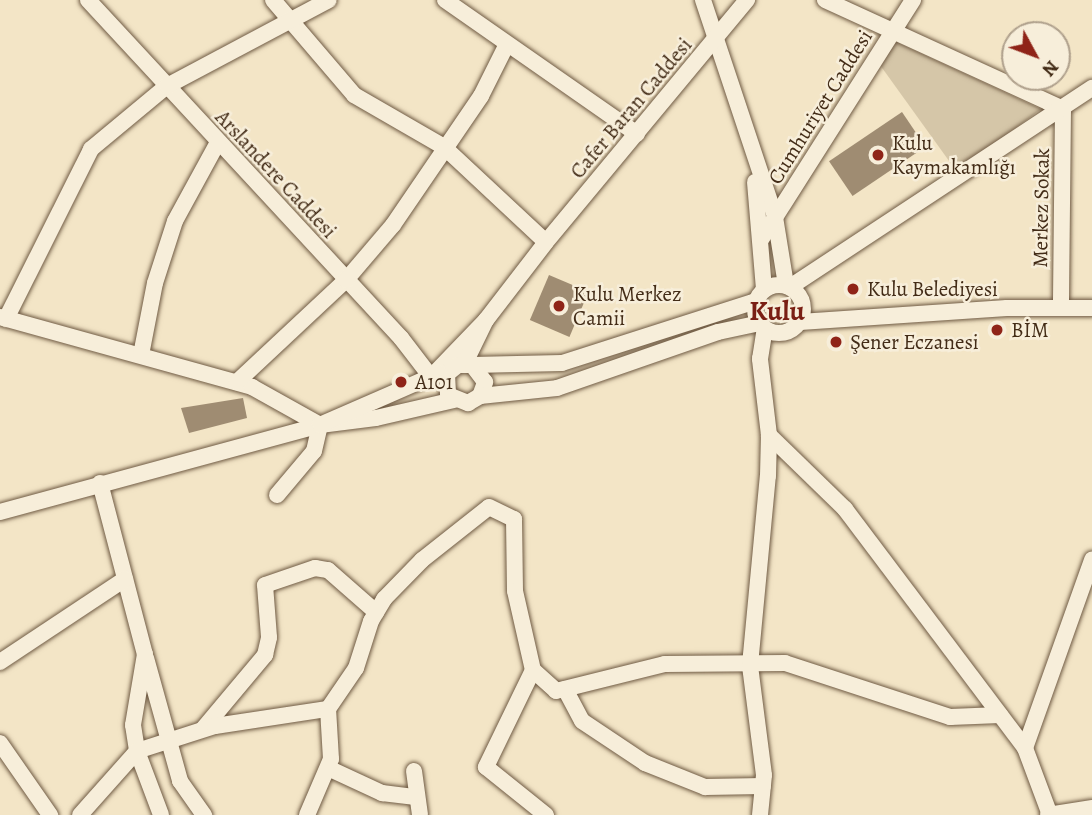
<!DOCTYPE html>
<html>
<head>
<meta charset="utf-8">
<style>
	body { margin:0 }
	#map { position:relative; width:1092px; height:815px; overflow:hidden; background:#f3e5c6; font-family:Alegreya,serif }
	div>[style] { position:absolute }
	.green>* { inset:0; background:#d5c6a8 }
	.building>* { inset:0; background:#9f8c72; transform-origin:0 0 }
	.roads { filter:drop-shadow(0 0 2px #6f5a43) drop-shadow(0 0 2px #6f5a43) }
	.minor>* { height:16px; margin:-8px; padding:0 8px; transform-origin:8px; border-radius:8px; background:#f7eeda }
	.minor>.ring { margin:-8px; padding:0; box-sizing:content-box; background:none; border:16px solid #f7eeda; border-radius:50% }
	.dots>* { width:19px; height:19px; translate:-50% -50%; box-sizing:border-box; border:4px solid #f7eeda; border-radius:50% }
	span { translate:-50% -50%; white-space:nowrap; text-align:center; line-height:1.15; -webkit-text-stroke:5px #f7eeda; paint-order:stroke }
	.street-label { font-size:21px; color:#432c17 }
	.poi-label { font-size:21px; color:#432c17 }
	.left { translate:0 -50%; text-align:left }
	.district-label { font-size:28px; color:#7a1f14; font-weight:700 }
	.north { position:absolute; left:1001px; top:21px; width:70px; height:70px; box-sizing:border-box; background:#f7eeda; border:2px solid #afa08c; border-radius:50%; rotate:131deg; font-size:19px; font-weight:700; line-height:28px; text-align:center; color:#432c17 }
	.north::after { content:''; display:block; margin:auto; width:24px; height:32px; background:#8f2418; clip-path:polygon(50% 0,100% 100%,50% 72%,0 100%) }
</style>
</head>
<body>
<div id="map">
	<div class="green">
		<div style="clip-path:polygon(896px 42px,1041px 109px,957px 172px,880px 65px)"></div>
	</div>
	<div class="building">
		<div style="left:902px;top:112px;width:42px;height:88px;rotate:56deg"></div>
		<div style="left:549px;top:275px;width:43px;height:49px;rotate:23deg"></div>
		<div style="clip-path:polygon(243px 398px,247px 418px,189px 433px,181px 408px)"></div>
	</div>
	<div class="roads">
		<div class="minor">
			<div style="left:88px;top:0;width:461px;rotate:47.2deg"></div>
			<div style="left:401px;top:338px;width:49px;rotate:52.4deg"></div>
			<div style="left:431px;top:377px;width:79px;rotate:-46deg"></div>
			<div style="left:273px;top:0;width:125px;rotate:49.5deg"></div>
			<div style="left:354px;top:95px;width:104px;rotate:30deg"></div>
			<div style="left:444px;top:147px;width:139px;rotate:43deg"></div>
			<div style="left:445px;top:0;width:234px;rotate:34.9deg"></div>
			<div style="left:703px;top:0;width:229px;rotate:71.6deg"></div>
			<div style="left:775px;top:217px;width:69px;rotate:80.8deg"></div>
			<div style="left:825px;top:0;width:262px;rotate:24.6deg"></div>
			<div style="left:1063px;top:109px;width:199px;rotate:90.6deg"></div>
			<div style="left:755px;top:182px;width:108px;rotate:85.2deg"></div>
			<div style="left:762px;top:238px;width:282px;rotate:-57.6deg"></div>
			<div class="ring" style="left:755px;top:285px;width:32px;height:32px"></div>
			<div style="left:790px;top:287px;width:362px;rotate:-33.4deg"></div>
			<div style="left:0;top:317px;width:262px;rotate:15.5deg"></div>
			<div style="left:252px;top:387px;width:78px;rotate:29.2deg"></div>
			<div style="left:320px;top:425px;width:56px;rotate:-7.1deg"></div>
			<div style="left:376px;top:418px;width:80px;rotate:-13deg"></div>
			<div style="left:6px;top:319px;width:190px;rotate:-63.4deg"></div>
			<div style="left:91px;top:149px;width:99px;rotate:-39.7deg"></div>
			<div style="left:167px;top:86px;width:183px;rotate:-28deg"></div>
			<div style="left:800px;top:322px;width:207px;rotate:-3.9deg"></div>
			<div style="left:1007px;top:308px;width:85px"></div>
			<div style="left:141px;top:355px;width:73px;rotate:-79deg"></div>
			<div style="left:155px;top:283px;width:65px;rotate:-72.1deg"></div>
			<div style="left:175px;top:221px;width:90px;rotate:-61.4deg"></div>
			<div style="left:465px;top:363px;width:48px;rotate:-64deg"></div>
			<div style="left:486px;top:320px;width:98px;rotate:-52.4deg"></div>
			<div style="left:546px;top:242px;width:315px;rotate:-50.3deg"></div>
			<div style="left:472px;top:365px;width:90px;rotate:-1.3deg"></div>
			<div style="left:562px;top:363px;width:204px;rotate:-17.7deg"></div>
			<div style="left:237px;top:382px;width:149px;rotate:-43.1deg"></div>
			<div style="left:346px;top:280px;width:72px;rotate:-49.5deg"></div>
			<div style="left:393px;top:225px;width:156px;rotate:-55.7deg"></div>
			<div style="left:481px;top:96px;width:56px;rotate:-63.4deg"></div>
			<div style="left:480px;top:396px;width:15px;rotate:-70deg"></div>
			<div style="left:485px;top:382px;width:21px;rotate:-127deg"></div>
			<div style="left:472px;top:365px;width:14px;rotate:180deg"></div>
			<div style="left:458px;top:365px;width:14px;rotate:141deg"></div>
			<div style="left:447px;top:374px;width:21px;rotate:87deg"></div>
			<div style="left:448px;top:395px;width:22px;rotate:22deg"></div>
			<div style="left:468px;top:403px;width:14px;rotate:-30deg"></div>
			<div style="left:480px;top:396px;width:77px;rotate:-5.9deg"></div>
			<div style="left:557px;top:388px;width:170px;rotate:-19.2deg"></div>
			<div style="left:718px;top:332px;width:43px;rotate:-12.1deg"></div>
			<div style="left:769px;top:435px;width:106px;rotate:44.2deg"></div>
			<div style="left:845px;top:509px;width:299px;rotate:53deg"></div>
			<div style="left:1025px;top:748px;width:72px;rotate:69.5deg"></div>
			<div style="left:100px;top:483px;width:177px;rotate:75.3deg"></div>
			<div style="left:145px;top:654px;width:72px;rotate:99.6deg"></div>
			<div style="left:133px;top:725px;width:26px;rotate:81deg"></div>
			<div style="left:137px;top:751px;width:68px;rotate:69.4deg"></div>
			<div style="left:277px;top:495px;width:57px;rotate:-49.9deg"></div>
			<div style="left:314px;top:451px;width:27px;rotate:-77deg"></div>
			<div style="left:0;top:512px;width:332px;rotate:-15.2deg"></div>
			<div style="left:320px;top:425px;width:130px;rotate:-23.6deg"></div>
			<div style="left:146px;top:658px;width:128px;rotate:74.5deg"></div>
			<div style="left:180px;top:781px;width:42px;rotate:54.8deg"></div>
			<div style="left:0;top:662px;width:150px;rotate:-33.6deg"></div>
			<div style="left:533px;top:670px;width:108px;rotate:115.9deg"></div>
			<div style="left:486px;top:767px;width:77px;rotate:38.7deg"></div>
			<div style="left:565px;top:689px;width:36px;rotate:62deg"></div>
			<div style="left:582px;top:721px;width:76px;rotate:33.7deg"></div>
			<div style="left:645px;top:763px;width:65px;rotate:21.8deg"></div>
			<div style="left:705px;top:787px;width:58px;rotate:-1deg"></div>
			<div style="left:203px;top:729px;width:97px;rotate:-50deg"></div>
			<div style="left:265px;top:655px;width:18px;rotate:-77deg"></div>
			<div style="left:269px;top:637px;width:52px;rotate:-94.4deg"></div>
			<div style="left:265px;top:585px;width:53px;rotate:-18.8deg"></div>
			<div style="left:315px;top:568px;width:13px;rotate:9deg"></div>
			<div style="left:328px;top:570px;width:64px;rotate:41.2deg"></div>
			<div style="left:0;top:743px;width:88px;rotate:55.2deg"></div>
			<div style="left:1025px;top:748px;width:200px;rotate:-70.4deg"></div>
			<div style="left:328px;top:768px;width:60px;rotate:24.8deg"></div>
			<div style="left:382px;top:793px;width:34px;rotate:7deg"></div>
			<div style="left:414px;top:771px;width:44px;rotate:82.2deg"></div>
			<div style="left:80px;top:815px;width:86px;rotate:-48.3deg"></div>
			<div style="left:137px;top:751px;width:82px;rotate:-17.8deg"></div>
			<div style="left:215px;top:726px;width:114px;rotate:-8.6deg"></div>
			<div style="left:307px;top:815px;width:61px;rotate:-66.8deg"></div>
			<div style="left:331px;top:759px;width:50px;rotate:-93.4deg"></div>
			<div style="left:328px;top:709px;width:50px;rotate:-55.7deg"></div>
			<div style="left:356px;top:668px;width:49px;rotate:-72.3deg"></div>
			<div style="left:371px;top:621px;width:26px;rotate:-59deg"></div>
			<div style="left:384px;top:599px;width:54px;rotate:-45.7deg"></div>
			<div style="left:422px;top:560px;width:85px;rotate:-38.3deg"></div>
			<div style="left:489px;top:507px;width:28px;rotate:26deg"></div>
			<div style="left:514px;top:519px;width:72px;rotate:89.2deg"></div>
			<div style="left:515px;top:591px;width:81px;rotate:77.2deg"></div>
			<div style="left:533px;top:670px;width:31px;rotate:42deg"></div>
			<div style="left:556px;top:691px;width:112px;rotate:-13.9deg"></div>
			<div style="left:665px;top:664px;width:120px;rotate:-0.5deg"></div>
			<div style="left:785px;top:663px;width:174px;rotate:18.1deg"></div>
			<div style="left:950px;top:717px;width:50px;rotate:-2.3deg"></div>
			<div style="left:760px;top:815px;width:40px;rotate:-84.3deg"></div>
			<div style="left:764px;top:775px;width:111px;rotate:-97.3deg"></div>
			<div style="left:750px;top:665px;width:190px;rotate:-84.6deg"></div>
			<div style="left:768px;top:476px;width:41px;rotate:-88.6deg"></div>
			<div style="left:769px;top:435px;width:77px;rotate:-96.8deg"></div>
			<div style="left:760px;top:359px;width:30px;rotate:-81deg"></div>
			<div style="left:1048px;top:815px;width:45px;rotate:-9deg"></div>
		</div>
	</div>
	<div class="dots">
		<div style="left:878px;top:155px;background:#8f2418"></div>
		<div style="left:853px;top:289px;background:#8f2418"></div>
		<div style="left:559px;top:306px;background:#8f2418"></div>
		<div style="left:997px;top:330px;background:#8f2418"></div>
		<div style="left:836px;top:342px;background:#8f2418"></div>
		<div style="left:401px;top:382px;background:#8f2418"></div>
	</div>
	<div class="street-label">
		<span style="left:820px;top:107px;rotate:-58deg">Cumhuriyet Caddesi</span>
		<span style="left:631px;top:108px;rotate:-50deg">Cafer Baran Caddesi</span>
		<span style="left:276px;top:174px;rotate:47deg">Arslandere Caddesi</span>
		<span style="left:1041px;top:208px;rotate:-89deg">Merkez Sokak</span>
	</div>
	<div class="poi-label">
		<span class="left" style="left:892px;top:155px">Kulu<br>Kaymakamlığı</span>
		<span class="left" style="left:867px;top:289px">Kulu Belediyesi</span>
		<span class="left" style="left:573px;top:306px">Kulu Merkez<br>Camii</span>
		<span class="left" style="left:1011px;top:330px">BİM</span>
		<span class="left" style="left:850px;top:342px">Şener Eczanesi</span>
		<span class="left" style="left:415px;top:382px">A101</span>
	</div>
	<div class="district-label">
		<span style="left:777px;top:311px">Kulu</span>
	</div>
	<div class="north">N</div>
</div>
</body>
</html>
